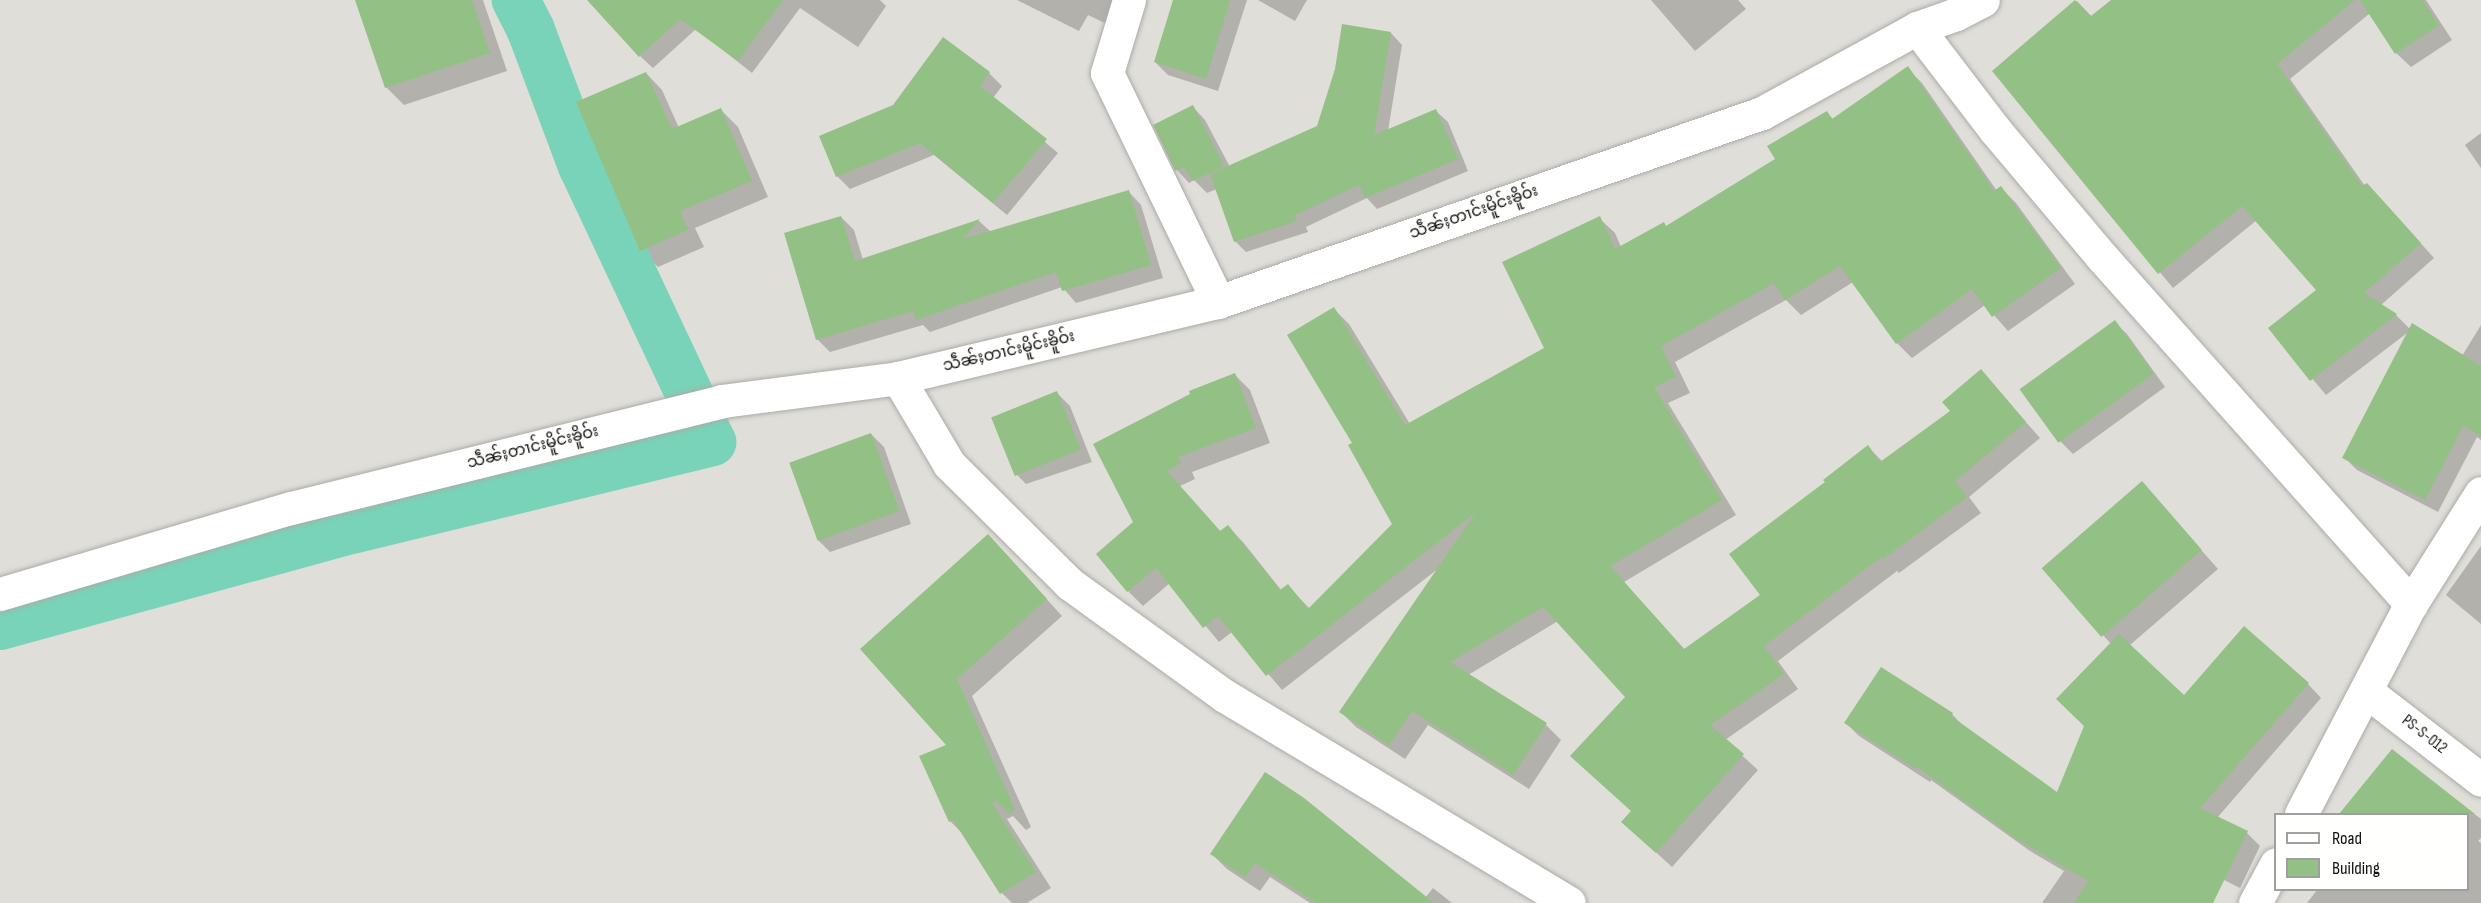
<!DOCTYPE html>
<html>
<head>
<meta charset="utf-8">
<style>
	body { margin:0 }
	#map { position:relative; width:2481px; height:903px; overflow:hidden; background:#dfded8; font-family:"Sofia Sans Condensed","Noto Sans Myanmar",sans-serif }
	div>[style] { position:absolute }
	.shadow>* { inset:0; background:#0003 }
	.canal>* { height:48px; margin:-24px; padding:0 24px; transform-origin:24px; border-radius:24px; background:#79d3b8 }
	.building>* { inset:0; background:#93c084; transform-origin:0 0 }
	.roads { filter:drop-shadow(0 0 2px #acaba6) drop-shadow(0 0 2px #acaba6) }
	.street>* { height:33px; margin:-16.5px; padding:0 16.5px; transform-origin:16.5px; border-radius:16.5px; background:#fff }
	span { translate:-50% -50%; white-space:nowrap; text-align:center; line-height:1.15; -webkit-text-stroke:4.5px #fffffe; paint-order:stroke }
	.street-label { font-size:16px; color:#10100e }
	.legend { position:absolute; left:2274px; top:813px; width:195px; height:78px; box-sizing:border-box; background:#fffffe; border:2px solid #9f9f9e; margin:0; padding:8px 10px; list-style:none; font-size:18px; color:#10100e }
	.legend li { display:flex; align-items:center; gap:12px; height:30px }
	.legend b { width:30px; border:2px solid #9f9f9e }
</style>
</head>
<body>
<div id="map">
	<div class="shadow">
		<div style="clip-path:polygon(357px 0,483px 0,507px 71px,404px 105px,386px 87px)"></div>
		<div style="clip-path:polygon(693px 0,880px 0,886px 6px,858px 47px,800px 8px,752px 73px,696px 29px,653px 68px,640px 56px)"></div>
		<div style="clip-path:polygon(1017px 0,1121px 0,1109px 25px,1088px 15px,1079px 31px)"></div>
		<div style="clip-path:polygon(1196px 0,1247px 0,1218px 91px,1168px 75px,1155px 62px)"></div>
		<div style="clip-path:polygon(1258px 0,1307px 0,1295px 21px)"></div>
		<div style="clip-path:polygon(1651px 0,1738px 0,1746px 9px,1695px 51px)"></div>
		<div style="clip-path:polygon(2113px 0,2426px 0,2452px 40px,2411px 67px,2396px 53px,2369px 14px,2290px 79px,2365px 186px,2381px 199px,2434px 258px,2381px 305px,2396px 315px,2411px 330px,2326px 395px,2270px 328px,2318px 290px,2257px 220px,2173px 288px,1994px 71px,2077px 1px,2092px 17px)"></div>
		<div style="clip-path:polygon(1391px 33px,1402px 45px,1388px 131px,1436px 111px,1448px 122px,1468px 171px,1377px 209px,1367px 198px,1306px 227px,1308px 232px,1246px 252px,1235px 241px,1217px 189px,1207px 193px,1194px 180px,1189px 183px,1177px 170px,1193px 107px,1205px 120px,1230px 167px,1319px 127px)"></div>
		<div style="clip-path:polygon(1907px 68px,1922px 83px,1997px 191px,2001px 188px,2016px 203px,2075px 284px,2008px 331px,1985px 305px,1912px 358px,1897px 343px,1853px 282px,1801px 315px,1786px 300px,1675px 362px,1690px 393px,1668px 403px,1736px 515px,1624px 582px,1685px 650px,1762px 596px,1827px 483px,1868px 447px,1883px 462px,1952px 411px,1981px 371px,2040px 438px,1969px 497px,1981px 513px,1899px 573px,1897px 571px,1778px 661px,1798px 689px,1725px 740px,1758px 770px,1672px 867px,1623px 822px,1632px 812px,1627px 697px,1558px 621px,1468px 675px,1546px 725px,1561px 740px,1529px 789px,1428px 725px,1405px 759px,1356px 727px,1341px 712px,1439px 568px,1282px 690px,1232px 632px,1219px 642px,1170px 583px,1143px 606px,1128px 591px,1135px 522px,1095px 445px,1235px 375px,1250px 390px,1270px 443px,1192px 472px,1195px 479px,1180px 486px,1221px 532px,1228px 527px,1243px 542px,1282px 591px,1288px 586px,1310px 609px,1394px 524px,1354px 444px,1334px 309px,1349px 324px,1410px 424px,1546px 348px,1599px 218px,1615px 233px,1621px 247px,1666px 227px,1777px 159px,1827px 113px,1833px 119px)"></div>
		<div style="clip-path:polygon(646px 73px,662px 90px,679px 128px,721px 110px,738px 127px,768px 197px,695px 228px,704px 247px,658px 267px,641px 250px)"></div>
		<div style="clip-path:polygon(989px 73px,1002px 86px,993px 98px,1058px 153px,1007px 215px,934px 155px,850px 189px,837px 176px)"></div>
		<div style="clip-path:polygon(2481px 133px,2481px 168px,2465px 145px)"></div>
		<div style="clip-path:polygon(1129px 192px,1141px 205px,1163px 278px,1076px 303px,1062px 287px,930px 332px,923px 325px,830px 352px,817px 339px,841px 217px,854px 230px,863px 260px,979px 221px,991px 232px)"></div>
		<div style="clip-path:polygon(2114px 322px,2127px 334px,2165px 387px,2073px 454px,2060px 441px)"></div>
		<div style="clip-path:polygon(2481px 325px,2481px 440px,2477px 437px,2438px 512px,2357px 470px,2344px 457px,2462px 356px)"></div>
		<div style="clip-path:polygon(1057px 393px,1070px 406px,1092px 462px,1026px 484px,1013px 471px)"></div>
		<div style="clip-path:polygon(871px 434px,884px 447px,911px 524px,830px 552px,817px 539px)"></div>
		<div style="clip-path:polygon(2142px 483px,2218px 569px,2130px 645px,2184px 697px,2308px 684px,2321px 698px,2217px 818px,2247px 833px,2260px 846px,2240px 888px,2222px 879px,2207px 903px,2042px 903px,2064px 871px,2030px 851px,1931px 780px,1930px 782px,1859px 736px,1846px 723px,1952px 714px,1965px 728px,2057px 794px,2086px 726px,2111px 644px,2044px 569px)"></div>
		<div style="clip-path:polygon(2481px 546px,2481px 624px,2446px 595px)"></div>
		<div style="clip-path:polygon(1005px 553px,1062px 616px,972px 696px,1031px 827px,1026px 830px,1013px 816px,1007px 819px,1051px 888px,1027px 903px,1012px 903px,1002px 893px,967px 838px,950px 821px,948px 745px,862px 649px)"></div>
		<div style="clip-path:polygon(2392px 751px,2481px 819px,2481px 838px,2478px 841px,2481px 843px,2481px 903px,2307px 903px,2317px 890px,2468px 890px,2468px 814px,2341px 814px)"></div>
		<div style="clip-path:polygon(1265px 774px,1425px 898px,1433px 888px,1452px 903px,1310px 903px,1270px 877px,1260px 891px,1227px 869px,1212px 854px)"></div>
	</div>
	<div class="canal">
		<div style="left:0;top:626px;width:365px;rotate:-15.3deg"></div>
		<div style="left:352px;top:530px;width:371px;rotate:-13.7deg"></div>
		<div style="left:712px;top:442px;width:305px;rotate:-115.2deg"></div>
		<div style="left:582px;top:166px;width:145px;rotate:-110.6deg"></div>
		<div style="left:531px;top:30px;width:34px;rotate:-117deg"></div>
	</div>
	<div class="building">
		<div style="clip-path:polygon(355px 0,472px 0,490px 53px,385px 88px)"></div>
		<div style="clip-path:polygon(587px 0,783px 0,738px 61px,680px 19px,639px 57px)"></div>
		<div style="clip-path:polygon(1173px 0,1230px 0,1206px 79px,1154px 62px)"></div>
		<div style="clip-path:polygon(2075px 0,2091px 16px,2111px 0,2355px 0,2277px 64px,2362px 186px,2367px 183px,2421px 243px,2364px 293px,2397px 314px,2310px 381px,2268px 328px,2316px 290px,2242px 206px,2158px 274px,1992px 71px)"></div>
		<div style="clip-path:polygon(2360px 0,2422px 0,2439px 25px,2395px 54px)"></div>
		<div style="clip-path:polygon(1342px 24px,1391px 32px,1374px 135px,1436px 109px,1458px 159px,1365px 198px,1359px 185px,1295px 215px,1297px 221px,1234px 242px,1210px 174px,1317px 126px,1335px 69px)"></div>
		<div style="clip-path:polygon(943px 37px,990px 72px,980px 86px,1047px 139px,993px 203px,920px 143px,836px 177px,819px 136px,893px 105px)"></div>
		<div style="clip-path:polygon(1908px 66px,1994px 191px,2001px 186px,2061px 268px,1992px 317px,1972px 289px,1896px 344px,1840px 266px,1785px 300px,1774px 283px,1661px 346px,1676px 377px,1654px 387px,1722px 500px,1610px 566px,1684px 649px,1760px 595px,1729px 554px,1825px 482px,1823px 480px,1868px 445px,1880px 462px,1950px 411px,1942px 402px,1981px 369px,2026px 422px,1955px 481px,1967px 497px,1883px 559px,1881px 557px,1764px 646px,1784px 674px,1710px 725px,1744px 754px,1656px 853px,1621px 822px,1631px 811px,1570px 756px,1625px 697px,1543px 607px,1450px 662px,1547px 723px,1513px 775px,1412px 711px,1389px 745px,1339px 712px,1476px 512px,1266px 676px,1218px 616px,1203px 628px,1156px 568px,1127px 592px,1096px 554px,1133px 522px,1093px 444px,1190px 394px,1189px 391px,1235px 373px,1256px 428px,1178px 457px,1181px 463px,1167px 471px,1220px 531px,1228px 525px,1280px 590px,1288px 584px,1308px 609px,1392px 524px,1348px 445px,1352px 443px,1287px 335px,1334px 307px,1405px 425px,1544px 348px,1502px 262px,1600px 216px,1615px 249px,1664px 222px,1666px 226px,1775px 159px,1767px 146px,1827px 111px,1832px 119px)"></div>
		<div style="clip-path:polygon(646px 72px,672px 129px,721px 108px,752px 181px,680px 211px,688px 230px,640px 251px,576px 102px)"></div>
		<div style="clip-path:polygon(1193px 105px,1224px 166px,1193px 181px,1184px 167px,1175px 171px,1153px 125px)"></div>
		<div style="clip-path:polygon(1129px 190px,1151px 265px,1062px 291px,1056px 272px,916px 320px,913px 311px,816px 340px,784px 233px,841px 216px,855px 261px,980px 219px,963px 239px)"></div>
		<div style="left:2115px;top:320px;width:66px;height:118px;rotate:54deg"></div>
		<div style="clip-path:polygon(2412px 323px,2481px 366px,2481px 436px,2463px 426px,2425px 500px,2342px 458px)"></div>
		<div style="left:1057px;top:391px;width:63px;height:71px;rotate:68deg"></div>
		<div style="left:871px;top:433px;width:83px;height:87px;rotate:70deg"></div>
		<div style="left:2142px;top:481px;width:91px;height:133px;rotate:49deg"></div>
		<div style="clip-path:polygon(988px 534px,1047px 599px,957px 679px,1015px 810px,1009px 814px,996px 801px,992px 803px,1036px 872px,1000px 894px,953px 820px,949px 822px,919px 756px,946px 745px,860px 649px)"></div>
		<div style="clip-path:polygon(2244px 626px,2309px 683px,2200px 808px,2248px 831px,2213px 903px,2074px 903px,2088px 881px,2015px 838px,1917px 767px,1916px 769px,1844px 723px,1881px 667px,1953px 713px,1951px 716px,2057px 792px,2084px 726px,2056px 699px,2119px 634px,2184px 695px)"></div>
		<div style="clip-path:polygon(2392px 749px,2475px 814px,2339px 814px)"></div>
		<div style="clip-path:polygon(1265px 772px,1304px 798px,1434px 903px,1316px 903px,1255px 863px,1245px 877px,1210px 854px)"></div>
	</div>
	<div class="roads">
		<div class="street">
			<div style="left:1129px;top:0;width:76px;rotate:106.8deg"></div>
			<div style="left:1107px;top:73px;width:254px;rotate:64.1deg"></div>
			<div style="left:1917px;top:28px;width:128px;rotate:52.6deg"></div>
			<div style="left:1995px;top:130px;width:166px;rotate:49.9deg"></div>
			<div style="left:2102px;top:257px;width:465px;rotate:48.3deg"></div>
			<div style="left:898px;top:378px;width:100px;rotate:59.3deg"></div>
			<div style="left:949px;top:464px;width:170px;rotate:44.8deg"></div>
			<div style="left:1070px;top:584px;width:191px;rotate:35.9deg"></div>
			<div style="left:1225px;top:696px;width:401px;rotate:31deg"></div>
			<div style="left:0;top:594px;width:303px;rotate:-16.5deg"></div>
			<div style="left:291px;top:508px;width:444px;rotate:-13.9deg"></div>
			<div style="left:722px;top:401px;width:177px;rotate:-7.4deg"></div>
			<div style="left:898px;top:378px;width:329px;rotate:-13.4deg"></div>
			<div style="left:1218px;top:302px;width:576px;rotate:-19.16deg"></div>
			<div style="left:1762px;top:113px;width:177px;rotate:-28.7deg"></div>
			<div style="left:1917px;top:28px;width:41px;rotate:-19.7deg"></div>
			<div style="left:1956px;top:14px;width:30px;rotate:-27deg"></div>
			<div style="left:2366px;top:691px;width:145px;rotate:37.7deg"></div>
			<div style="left:2301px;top:814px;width:237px;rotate:-62.4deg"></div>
			<div style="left:2411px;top:604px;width:131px;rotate:-57.8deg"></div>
			<div style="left:2255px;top:903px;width:44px;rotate:-61.7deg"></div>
		</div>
	</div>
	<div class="street-label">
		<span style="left:1474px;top:213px;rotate:-19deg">သဵၼ်ႈတၢင်းမိူင်းၶိူဝ်း</span>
		<span style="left:1009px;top:352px;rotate:-13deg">သဵၼ်ႈတၢင်းမိူင်းၶိူဝ်း</span>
		<span style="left:533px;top:448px;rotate:-14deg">သဵၼ်ႈတၢင်းမိူင်းၶိူဝ်း</span>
		<span style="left:2424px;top:735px;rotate:38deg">PS-S-012</span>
	</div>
	<ul class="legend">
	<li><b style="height:8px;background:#fff"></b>Road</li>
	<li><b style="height:16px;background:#93c084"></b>Building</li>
	</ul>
</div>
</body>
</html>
